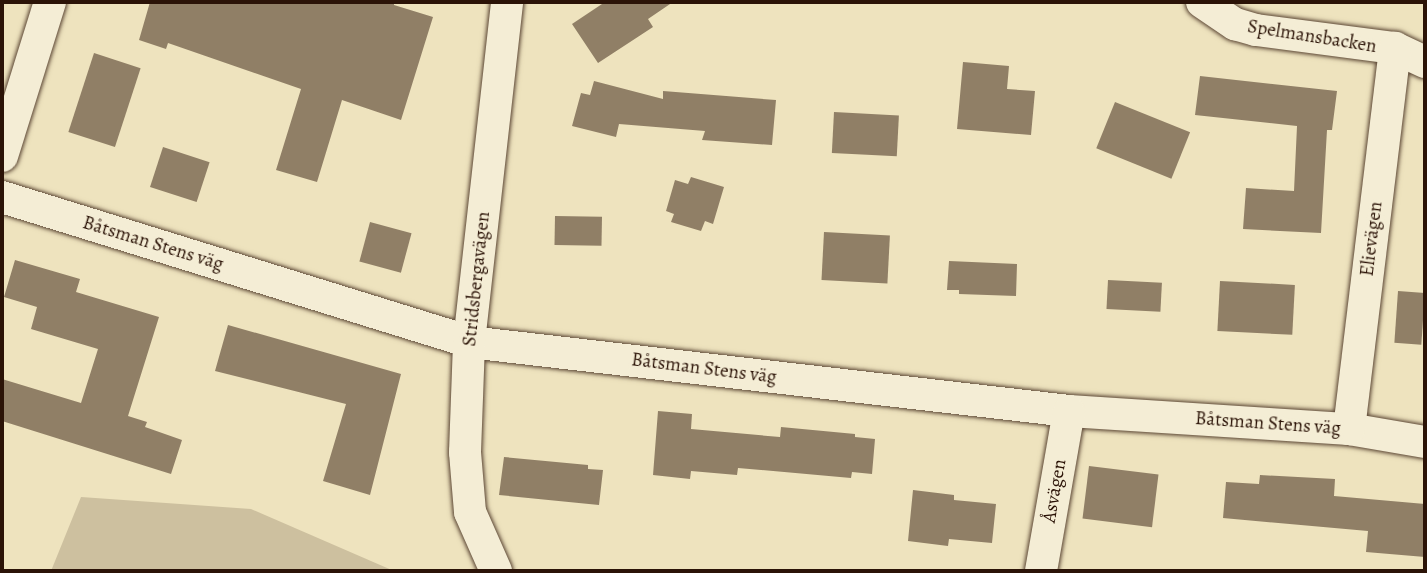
<!DOCTYPE html>
<html>
<head>
<meta charset="utf-8">
<style>
	body { margin:0 }
	#map { position:relative; width:1427px; height:573px; overflow:hidden; background:#eee3be; font-family:Alegreya,serif }
	div>[style] { position:absolute }
	.green>* { inset:0; background:#cdc09f }
	.building>* { inset:0; background:#907f66; transform-origin:0 0 }
	.roads { filter:drop-shadow(0 0 2px #5c4735) drop-shadow(0 0 2px #5c4735) }
	.minor>* { height:32px; margin:-16px; padding:0 16px; transform-origin:16px; border-radius:16px; background:#f4edd5 }
	span { translate:-50% -50%; white-space:nowrap; text-align:center; line-height:1.15; -webkit-text-stroke:6px #f4edd5; paint-order:stroke }
	.street-label { font-size:19px; color:#2b1307 }
	.frame { position:absolute; inset:0; border:4px solid #2b1307; pointer-events:none }
</style>
</head>
<body>
<div id="map">
	<div class="green">
		<div style="clip-path:polygon(81px 497px,251px 509px,394px 571px,51px 571px)"></div>
	</div>
	<div class="building">
		<div style="clip-path:polygon(150px 2px,394px 2px,394px 5px,433px 17px,401px 120px,342px 100px,317px 182px,276px 170px,301px 89px,168px 43px,166px 49px,139px 40px)"></div>
		<div style="clip-path:polygon(605px 2px,673px 2px,648px 19px,653px 27px,598px 63px,572px 24px)"></div>
		<div style="left:94px;top:53px;width:49px;height:83px;rotate:18deg"></div>
		<div style="clip-path:polygon(963px 62px,1009px 66px,1007px 89px,1035px 91px,1031px 135px,957px 129px)"></div>
		<div style="clip-path:polygon(1200px 76px,1337px 91px,1332px 130px,1327px 130px,1321px 233px,1243px 229px,1246px 188px,1294px 191px,1297px 126px,1195px 115px)"></div>
		<div style="clip-path:polygon(594px 81px,663px 99px,663px 91px,776px 100px,772px 145px,702px 140px,705px 131px,619px 124px,616px 137px,572px 126px,581px 93px,590px 95px)"></div>
		<div style="left:1115px;top:102px;width:81px;height:50px;rotate:22deg"></div>
		<div style="left:834px;top:112px;width:65px;height:41px;rotate:3deg"></div>
		<div style="left:163px;top:147px;width:49px;height:42px;rotate:18deg"></div>
		<div style="clip-path:polygon(691px 177px,724px 187px,713px 224px,705px 221px,701px 231px,671px 222px,674px 214px,666px 211px,675px 180px,688px 184px)"></div>
		<div style="left:555px;top:216px;width:47px;height:29px;rotate:1deg"></div>
		<div style="left:370px;top:222px;width:43px;height:41px;rotate:15deg"></div>
		<div style="left:824px;top:232px;width:66px;height:48px;rotate:3deg"></div>
		<div style="clip-path:polygon(15px 260px,80px 279px,76px 292px,159px 317px,128px 416px,147px 422px,145px 427px,182px 440px,171px 474px,2px 421px,2px 379px,81px 403px,98px 349px,31px 329px,37px 307px,4px 297px)"></div>
		<div style="clip-path:polygon(949px 261px,1017px 264px,1016px 296px,959px 294px,959px 290px,947px 290px)"></div>
		<div style="left:1108px;top:280px;width:54px;height:29px;rotate:3deg"></div>
		<div style="left:1220px;top:281px;width:75px;height:50px;rotate:3deg"></div>
		<div style="left:1398px;top:291px;width:27px;height:52px;rotate:4deg"></div>
		<div style="clip-path:polygon(228px 325px,401px 374px,370px 495px,323px 481px,346px 404px,215px 371px)"></div>
		<div style="clip-path:polygon(658px 411px,692px 414px,691px 429px,780px 437px,781px 427px,855px 434px,855px 437px,875px 439px,872px 474px,852px 472px,851px 478px,738px 468px,737px 475px,691px 471px,690px 479px,653px 475px)"></div>
		<div style="clip-path:polygon(504px 457px,588px 465px,588px 469px,603px 470px,599px 505px,499px 495px)"></div>
		<div style="left:1089px;top:466px;width:70px;height:53px;rotate:7deg"></div>
		<div style="clip-path:polygon(1260px 475px,1335px 479px,1334px 496px,1425px 504px,1425px 557px,1366px 552px,1368px 531px,1223px 518px,1226px 482px,1259px 484px)"></div>
		<div style="clip-path:polygon(913px 490px,954px 495px,954px 500px,996px 504px,992px 543px,949px 539px,948px 546px,908px 541px)"></div>
	</div>
	<div class="roads">
		<div class="minor">
			<div style="left:1202px;top:2px;width:40px;rotate:34deg"></div>
			<div style="left:1235px;top:24px;width:22px;rotate:16deg"></div>
			<div style="left:1256px;top:30px;width:140px;rotate:7.4deg"></div>
			<div style="left:1395px;top:48px;width:33px;rotate:25deg"></div>
			<div style="left:2px;top:156px;width:161px;rotate:-72.7deg"></div>
			<div style="left:2px;top:197px;width:489px;rotate:17.2deg"></div>
			<div style="left:469px;top:342px;width:604px;rotate:6.56deg"></div>
			<div style="left:1069px;top:411px;width:281px;rotate:3.7deg"></div>
			<div style="left:1349px;top:429px;width:77px;rotate:9.7deg"></div>
			<div style="left:1349px;top:429px;width:384px;rotate:-83.1deg"></div>
			<div style="left:496px;top:571px;width:64px;rotate:-113.8deg"></div>
			<div style="left:470px;top:512px;width:60px;rotate:-94.8deg"></div>
			<div style="left:465px;top:452px;width:110px;rotate:-87.9deg"></div>
			<div style="left:469px;top:342px;width:342px;rotate:-83.6deg"></div>
			<div style="left:1041px;top:571px;width:162px;rotate:-80.1deg"></div>
		</div>
	</div>
	<div class="street-label">
		<span style="left:1312px;top:37px;rotate:9deg">Spelmansbacken</span>
		<span style="left:1372px;top:239px;rotate:-83deg">Elievägen</span>
		<span style="left:153px;top:244px;rotate:17deg">Båtsman Stens väg</span>
		<span style="left:477px;top:279px;rotate:-84deg">Stridsbergavägen</span>
		<span style="left:704px;top:369px;rotate:7deg">Båtsman Stens väg</span>
		<span style="left:1268px;top:424px;rotate:4deg">Båtsman Stens väg</span>
		<span style="left:1055px;top:491px;rotate:-80deg">Åsvägen</span>
	</div>
	<div class="frame"></div>
</div>
</body>
</html>
